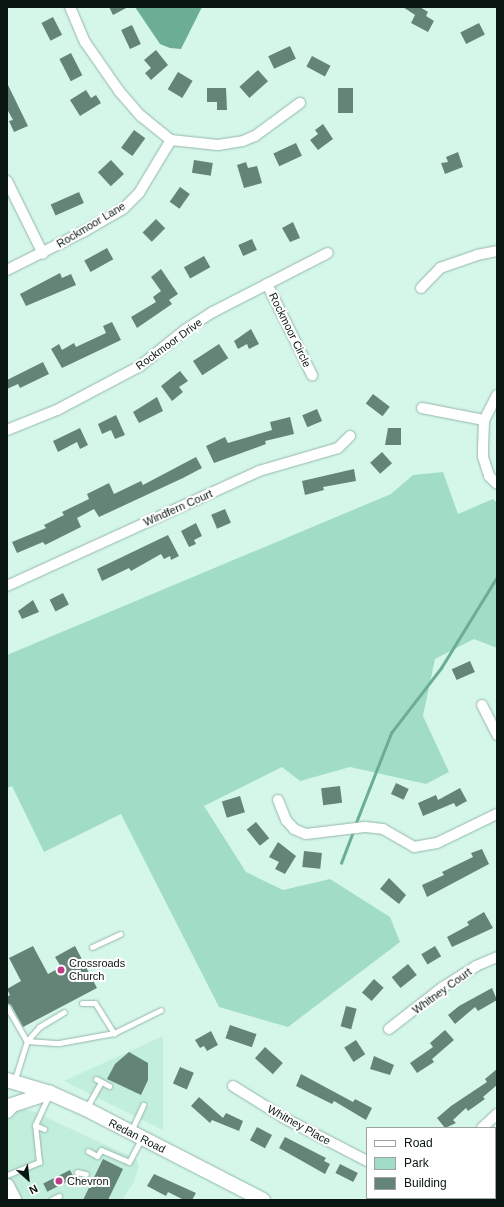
<!DOCTYPE html>
<html>
<head>
<meta charset="utf-8">
<style>
	body { margin:0 }
	#map { position:relative; width:504px; height:1207px; overflow:hidden; background:#d4f7e9; font-family:Arial,sans-serif }
	div>[style] { position:absolute }
	.built>* { inset:0; background:#c2eedc }
	.green>* { inset:0; background:#a1ddc6 }
	.water>* { inset:0; background:#6cad96 }
	.stream>* { height:2.5px; margin:-1.25px; padding:0 1.25px; transform-origin:1.25px; border-radius:1.25px; background:#6cad96 }
	.building>* { inset:0; background:#648477; transform-origin:0 0 }
	.roads { filter:drop-shadow(0 0 1px #95b7a9) drop-shadow(0 0 1px #95b7a9) }
	.lane>* { height:5px; margin:-2.5px; padding:0 2.5px; transform-origin:2.5px; border-radius:2.5px; background:#fff }
	.street>* { height:10px; margin:-5px; padding:0 5px; transform-origin:5px; border-radius:5px; background:#fff }
	.secondary>* { height:14px; margin:-7px; padding:0 7px; transform-origin:7px; border-radius:7px; background:#fff }
	.dots>* { width:11px; height:11px; translate:-50% -50%; box-sizing:border-box; border:2px solid #fff; border-radius:50% }
	span { translate:-50% -50%; white-space:nowrap; text-align:center; line-height:1.15; -webkit-text-stroke:4px #fff; paint-order:stroke }
	.street-label { font-size:11px; color:#091611 }
	.poi-label { font-size:11px; color:#091611 }
	.left { translate:0 -50%; text-align:left }
	.frame { position:absolute; inset:0; border:8px solid #091611; pointer-events:none }
	.legend { position:absolute; left:366px; top:1127px; width:130px; height:72px; box-sizing:border-box; background:#fff; border:1px solid #9da2a0; margin:0; padding:5px 7px; list-style:none; font-size:12px; color:#091611 }
	.legend li { display:flex; align-items:center; gap:8px; height:20px }
	.legend b { width:20px; border:1px solid #9da2a0 }
	.north { position:absolute; left:8px; top:1159px; width:40px; height:40px; -webkit-text-stroke:3px #fff; paint-order:stroke; rotate:153deg; font-size:11px; font-weight:700; line-height:16px; text-align:center; color:#091611 }
	.north::after { content:''; display:block; margin:auto; width:14px; height:18px; background:#091611; clip-path:polygon(50% 0,100% 100%,50% 72%,0 100%) }
</style>
</head>
<body>
<div id="map">
	<div class="built">
		<div style="clip-path:polygon(163px 1036px,163px 1130px,64px 1081px)"></div>
		<div style="clip-path:polygon(7px 1108px,30px 1110px,136px 1159px,139px 1166px,134px 1182px,122px 1200px,7px 1200px)"></div>
	</div>
	<div class="green">
		<div style="clip-path:polygon(443px 472px,458px 514px,493px 499px,497px 503px,497px 648px,474px 639px,435px 659px,423px 716px,449px 772px,426px 784px,350px 767px,300px 781px,282px 767px,204px 806px,246px 872px,283px 890px,330px 879px,390px 917px,400px 942px,288px 1027px,219px 1007px,121px 814px,44px 852px,12px 786px,7px 788px,7px 655px,391px 494px,413px 475px)"></div>
	</div>
	<div class="water">
		<div style="clip-path:polygon(135px 7px,202px 7px,181px 49px,170px 48px,160px 44px)"></div>
	</div>
	<div class="stream">
		<div style="left:355px;top:825px;width:99px;rotate:-68.6deg"></div>
		<div style="left:391px;top:733px;width:82px;rotate:-52.4deg"></div>
		<div style="left:441px;top:668px;width:107px;rotate:-58.4deg"></div>
		<div style="left:341px;top:863px;width:33px;rotate:-69deg"></div>
	</div>
	<div class="building">
		<div style="clip-path:polygon(109px 7px,128px 7px,113px 15px)"></div>
		<div style="clip-path:polygon(403px 7px,420px 7px,428px 12px,426px 16px,434px 21px,428px 32px,411px 23px,415px 15px)"></div>
		<div style="left:53px;top:17px;width:20px;height:13px;rotate:63deg"></div>
		<div style="left:479px;top:23px;width:13px;height:21px;rotate:63deg"></div>
		<div style="left:132px;top:25px;width:21px;height:12px;rotate:65deg"></div>
		<div style="left:290px;top:46px;width:14px;height:24px;rotate:65deg"></div>
		<div style="clip-path:polygon(156px 50px,168px 65px,151px 80px,145px 73px,151px 68px,144px 60px)"></div>
		<div style="left:71px;top:53px;width:25px;height:13px;rotate:63deg"></div>
		<div style="left:312px;top:56px;width:21px;height:12px;rotate:28deg"></div>
		<div style="left:258px;top:70px;width:15px;height:25px;rotate:48deg"></div>
		<div style="left:178px;top:72px;width:17px;height:20px;rotate:31deg"></div>
		<div style="clip-path:polygon(7px 83px,28px 126px,14px 132px,9px 121px,13px 120px,7px 109px)"></div>
		<div style="clip-path:polygon(207px 88px,226px 88px,227px 110px,217px 110px,217px 102px,207px 102px)"></div>
		<div style="left:353px;top:88px;width:25px;height:15px;rotate:90deg"></div>
		<div style="clip-path:polygon(86px 90px,91px 98px,96px 95px,101px 103px,80px 116px,70px 100px)"></div>
		<div style="clip-path:polygon(323px 124px,333px 139px,318px 150px,310px 140px,318px 134px,315px 130px)"></div>
		<div style="left:134px;top:130px;width:14px;height:22px;rotate:36deg"></div>
		<div style="left:296px;top:143px;width:14px;height:25px;rotate:65deg"></div>
		<div style="clip-path:polygon(458px 152px,463px 167px,445px 174px,441px 163px,448px 162px,446px 157px)"></div>
		<div style="left:111px;top:160px;width:19px;height:18px;rotate:47deg"></div>
		<div style="left:194px;top:160px;width:19px;height:13px;rotate:9deg"></div>
		<div style="clip-path:polygon(246px 162px,248px 168px,257px 166px,262px 183px,244px 188px,237px 165px)"></div>
		<div style="left:180px;top:187px;width:12px;height:18px;rotate:35deg"></div>
		<div style="left:79px;top:192px;width:12px;height:31px;rotate:66deg"></div>
		<div style="left:156px;top:219px;width:13px;height:19px;rotate:45deg"></div>
		<div style="clip-path:polygon(293px 222px,300px 238px,290px 242px,282px 228px)"></div>
		<div style="left:252px;top:239px;width:12px;height:15px;rotate:66deg"></div>
		<div style="left:107px;top:248px;width:13px;height:26px;rotate:61deg"></div>
		<div style="left:204px;top:256px;width:13px;height:23px;rotate:61deg"></div>
		<div style="clip-path:polygon(161px 269px,178px 294px,169px 300px,172px 304px,137px 328px,131px 317px,156px 302px,153px 297px,161px 291px,151px 277px)"></div>
		<div style="clip-path:polygon(60px 273px,62px 278px,71px 274px,76px 285px,26px 306px,20px 294px)"></div>
		<div style="clip-path:polygon(112px 322px,121px 340px,62px 368px,51px 349px,59px 344px,62px 350px,74px 343px,76px 347px,106px 333px,103px 326px)"></div>
		<div style="clip-path:polygon(251px 329px,259px 344px,249px 349px,247px 344px,238px 349px,234px 341px)"></div>
		<div style="left:219px;top:344px;width:17px;height:31px;rotate:57deg"></div>
		<div style="clip-path:polygon(43px 362px,49px 374px,20px 388px,18px 384px,7px 389px,7px 380px)"></div>
		<div style="clip-path:polygon(180px 371px,188px 381px,179px 387px,183px 392px,172px 401px,161px 386px)"></div>
		<div style="left:373px;top:394px;width:21px;height:12px;rotate:37deg"></div>
		<div style="clip-path:polygon(157px 397px,163px 411px,139px 423px,133px 412px)"></div>
		<div style="left:317px;top:409px;width:13px;height:16px;rotate:67deg"></div>
		<div style="clip-path:polygon(116px 415px,125px 435px,115px 439px,111px 430px,102px 434px,98px 424px)"></div>
		<div style="clip-path:polygon(290px 417px,294px 434px,265px 441px,266px 444px,214px 463px,206px 446px,225px 437px,228px 443px,272px 430px,270px 422px)"></div>
		<div style="clip-path:polygon(80px 428px,88px 445px,80px 449px,77px 442px,58px 452px,53px 441px)"></div>
		<div style="clip-path:polygon(388px 428px,401px 428px,401px 445px,385px 445px)"></div>
		<div style="left:382px;top:452px;width:15px;height:16px;rotate:48deg"></div>
		<div style="clip-path:polygon(196px 457px,202px 468px,183px 478px,99px 517px,94px 509px,77px 518px,81px 527px,45px 545px,43px 542px,17px 553px,12px 542px,46px 528px,44px 525px,64px 515px,62px 512px,89px 499px,87px 494px,109px 483px,114px 494px,141px 481px,143px 485px)"></div>
		<div style="clip-path:polygon(354px 469px,356px 481px,323px 487px,324px 490px,305px 495px,302px 481px)"></div>
		<div style="left:225px;top:509px;width:15px;height:15px;rotate:67deg"></div>
		<div style="clip-path:polygon(196px 523px,202px 536px,194px 540px,196px 544px,189px 547px,181px 531px)"></div>
		<div style="clip-path:polygon(168px 535px,179px 556px,171px 560px,170px 556px,164px 559px,161px 554px,131px 571px,129px 568px,102px 581px,97px 569px)"></div>
		<div style="left:63px;top:593px;width:13px;height:15px;rotate:63deg"></div>
		<div style="clip-path:polygon(33px 600px,39px 612px,22px 619px,18px 611px)"></div>
		<div style="left:470px;top:661px;width:12px;height:20px;rotate:66deg"></div>
		<div style="left:396px;top:783px;width:14px;height:12px;rotate:25deg"></div>
		<div style="left:340px;top:786px;width:17px;height:19px;rotate:83deg"></div>
		<div style="clip-path:polygon(460px 788px,467px 801px,456px 807px,454px 803px,423px 816px,418px 803px,436px 795px,438px 800px)"></div>
		<div style="left:240px;top:796px;width:17px;height:19px;rotate:73deg"></div>
		<div style="left:256px;top:822px;width:21px;height:12px;rotate:51deg"></div>
		<div style="clip-path:polygon(278px 842px,296px 856px,285px 874px,275px 869px,279px 862px,269px 857px)"></div>
		<div style="clip-path:polygon(482px 849px,489px 864px,427px 897px,422px 885px,444px 875px,442px 872px,473px 857px,471px 853px)"></div>
		<div style="left:304px;top:851px;width:18px;height:16px;rotate:6deg"></div>
		<div style="clip-path:polygon(389px 878px,406px 895px,399px 904px,380px 889px)"></div>
		<div style="clip-path:polygon(484px 912px,493px 928px,452px 947px,447px 937px,469px 925px,467px 922px)"></div>
		<div style="clip-path:polygon(33px 946px,48px 974px,61px 967px,55px 957px,75px 946px,97px 988px,23px 1027px,11px 1005px,7px 1003px,7px 997px,10px 995px,7px 989px,21px 981px,9px 958px)"></div>
		<div style="left:435px;top:946px;width:12px;height:16px;rotate:59deg"></div>
		<div style="left:408px;top:964px;width:14px;height:21px;rotate:51deg"></div>
		<div style="left:374px;top:979px;width:13px;height:18px;rotate:42deg"></div>
		<div style="clip-path:polygon(492px 988px,497px 1000px,478px 1011px,475px 1007px,455px 1024px,448px 1015px,459px 1006px)"></div>
		<div style="left:346px;top:1006px;width:11px;height:21px;rotate:15deg"></div>
		<div style="left:230px;top:1025px;width:28px;height:14px;rotate:19deg"></div>
		<div style="clip-path:polygon(445px 1030px,454px 1040px,432px 1059px,434px 1062px,417px 1073px,410px 1063px,433px 1047px,430px 1043px)"></div>
		<div style="clip-path:polygon(211px 1031px,218px 1045px,207px 1051px,204px 1046px,200px 1048px,195px 1040px)"></div>
		<div style="left:356px;top:1040px;width:17px;height:14px;rotate:57deg"></div>
		<div style="left:265px;top:1047px;width:24px;height:15px;rotate:42deg"></div>
		<div style="clip-path:polygon(129px 1052px,148px 1063px,148px 1080px,141px 1095px,107px 1079px,115px 1064px)"></div>
		<div style="clip-path:polygon(374px 1056px,394px 1065px,390px 1075px,370px 1069px)"></div>
		<div style="left:180px;top:1067px;width:15px;height:18px;rotate:23deg"></div>
		<div style="clip-path:polygon(497px 1069px,497px 1085px,483px 1097px,485px 1099px,468px 1111px,466px 1108px,453px 1120px,456px 1123px,445px 1128px,437px 1118px,451px 1106px,487px 1082px,485px 1079px)"></div>
		<div style="clip-path:polygon(301px 1074px,353px 1102px,355px 1099px,372px 1108px,366px 1120px,334px 1101px,332px 1104px,296px 1086px)"></div>
		<div style="clip-path:polygon(199px 1097px,223px 1118px,226px 1113px,243px 1121px,239px 1131px,212px 1120px,210px 1123px,191px 1106px)"></div>
		<div style="left:257px;top:1127px;width:17px;height:15px;rotate:28deg"></div>
		<div style="clip-path:polygon(285px 1137px,326px 1158px,324px 1161px,330px 1164px,325px 1174px,279px 1148px)"></div>
		<div style="clip-path:polygon(103px 1159px,123px 1169px,108px 1200px,83px 1200px)"></div>
		<div style="left:340px;top:1164px;width:20px;height:10px;rotate:27deg"></div>
		<div style="left:70px;top:1170px;width:9px;height:30px;rotate:63deg"></div>
		<div style="clip-path:polygon(154px 1174px,196px 1193px,192px 1200px,184px 1200px,168px 1192px,166px 1196px,147px 1186px)"></div>
	</div>
	<div class="roads">
		<div class="lane">
			<div style="left:92px;top:947px;width:31px;rotate:-25deg"></div>
			<div style="left:82px;top:1003px;width:13px"></div>
			<div style="left:95px;top:1003px;width:36px;rotate:58deg"></div>
			<div style="left:7px;top:1007px;width:39px;rotate:60deg"></div>
			<div style="left:27px;top:1041px;width:18px;rotate:-49deg"></div>
			<div style="left:39px;top:1027px;width:29px;rotate:-31deg"></div>
			<div style="left:96px;top:1079px;width:15px;rotate:28deg"></div>
			<div style="left:14px;top:1082px;width:43px;rotate:-72.4deg"></div>
			<div style="left:27px;top:1041px;width:32px;rotate:4deg"></div>
			<div style="left:59px;top:1043px;width:56px;rotate:-10.3deg"></div>
			<div style="left:114px;top:1033px;width:52px;rotate:-26.1deg"></div>
			<div style="left:86px;top:1109px;width:31px;rotate:-61deg"></div>
			<div style="left:44px;top:1129px;width:10px;rotate:-156deg"></div>
			<div style="left:35px;top:1125px;width:31px;rotate:-65deg"></div>
			<div style="left:131px;top:1131px;width:29px;rotate:-65deg"></div>
			<div style="left:88px;top:1151px;width:10px;rotate:29deg"></div>
			<div style="left:97px;top:1156px;width:7px;rotate:-56deg"></div>
			<div style="left:101px;top:1150px;width:30px;rotate:23deg"></div>
			<div style="left:129px;top:1162px;width:27px;rotate:-62deg"></div>
			<div style="left:77px;top:1172px;width:9px;rotate:13deg"></div>
			<div style="left:7px;top:1175px;width:35px;rotate:-22deg"></div>
			<div style="left:39px;top:1162px;width:37px;rotate:-96deg"></div>
			<div style="left:51px;top:1200px;width:9px;rotate:-27deg"></div>
		</div>
		<div class="street">
			<div style="left:70px;top:7px;width:38px;rotate:67deg"></div>
			<div style="left:85px;top:42px;width:60px;rotate:55.2deg"></div>
			<div style="left:119px;top:91px;width:33px;rotate:49deg"></div>
			<div style="left:141px;top:116px;width:38px;rotate:39deg"></div>
			<div style="left:171px;top:140px;width:47px;rotate:6.1deg"></div>
			<div style="left:218px;top:145px;width:25px;rotate:-9deg"></div>
			<div style="left:243px;top:141px;width:13px;rotate:-23deg"></div>
			<div style="left:255px;top:136px;width:56px;rotate:-36.3deg"></div>
			<div style="left:7px;top:181px;width:81px;rotate:63.7deg"></div>
			<div style="left:7px;top:270px;width:87px;rotate:-26.6deg"></div>
			<div style="left:85px;top:231px;width:44px;rotate:-30.1deg"></div>
			<div style="left:123px;top:209px;width:23px;rotate:-45deg"></div>
			<div style="left:139px;top:193px;width:62px;rotate:-58.9deg"></div>
			<div style="left:267px;top:284px;width:102px;rotate:63.7deg"></div>
			<div style="left:421px;top:288px;width:28px;rotate:-46deg"></div>
			<div style="left:440px;top:268px;width:39px;rotate:-19deg"></div>
			<div style="left:477px;top:255px;width:20px;rotate:-11deg"></div>
			<div style="left:497px;top:395px;width:28px;rotate:117deg"></div>
			<div style="left:484px;top:420px;width:26px;rotate:92deg"></div>
			<div style="left:483px;top:446px;width:11px;rotate:90deg"></div>
			<div style="left:483px;top:457px;width:20px;rotate:72deg"></div>
			<div style="left:489px;top:476px;width:11px;rotate:45deg"></div>
			<div style="left:422px;top:408px;width:63px;rotate:11deg"></div>
			<div style="left:7px;top:430px;width:54px;rotate:-21.8deg"></div>
			<div style="left:57px;top:410px;width:94px;rotate:-27.9deg"></div>
			<div style="left:140px;top:366px;width:58px;rotate:-38.7deg"></div>
			<div style="left:185px;top:330px;width:33px;rotate:-33deg"></div>
			<div style="left:213px;top:312px;width:129px;rotate:-27.2deg"></div>
			<div style="left:7px;top:586px;width:277px;rotate:-24.5deg"></div>
			<div style="left:259px;top:471px;width:82px;rotate:-16.2deg"></div>
			<div style="left:338px;top:448px;width:17px;rotate:-45deg"></div>
			<div style="left:482px;top:705px;width:34px;rotate:63deg"></div>
			<div style="left:278px;top:800px;width:22px;rotate:68deg"></div>
			<div style="left:286px;top:820px;width:12px;rotate:48deg"></div>
			<div style="left:294px;top:829px;width:13px;rotate:23deg"></div>
			<div style="left:306px;top:834px;width:59px;rotate:-6.8deg"></div>
			<div style="left:365px;top:827px;width:18px;rotate:6deg"></div>
			<div style="left:383px;top:829px;width:36px;rotate:30deg"></div>
			<div style="left:414px;top:847px;width:23px;rotate:-10deg"></div>
			<div style="left:437px;top:843px;width:67px;rotate:-25.8deg"></div>
			<div style="left:389px;top:1029px;width:68px;rotate:-37.9deg"></div>
			<div style="left:443px;top:987px;width:39px;rotate:-32deg"></div>
			<div style="left:476px;top:966px;width:23px;rotate:-23deg"></div>
			<div style="left:233px;top:1086px;width:62px;rotate:31.9deg"></div>
			<div style="left:286px;top:1119px;width:91px;rotate:27.4deg"></div>
			<div style="left:482px;top:1128px;width:21px;rotate:-43deg"></div>
			<div style="left:406px;top:1200px;width:3px;rotate:-45deg"></div>
		</div>
		<div class="secondary">
			<div style="left:7px;top:1080px;width:45px;rotate:16.8deg"></div>
			<div style="left:50px;top:1093px;width:39px;rotate:24deg"></div>
			<div style="left:86px;top:1109px;width:199px;rotate:27.2deg"></div>
			<div style="left:7px;top:1111px;width:8px;rotate:-50deg"></div>
			<div style="left:12px;top:1105px;width:40px;rotate:-18deg"></div>
			<div style="left:7px;top:1186px;width:16px;rotate:63deg"></div>
		</div>
	</div>
	<div class="dots">
		<div style="left:61px;top:970px;background:#be3d87"></div>
		<div style="left:59px;top:1181px;background:#be3d87"></div>
	</div>
	<div class="street-label">
		<span style="left:91px;top:225px;rotate:-31deg">Rockmoor Lane</span>
		<span style="left:290px;top:330px;rotate:64deg">Rockmoor Circle</span>
		<span style="left:169px;top:344px;rotate:-36deg">Rockmoor Drive</span>
		<span style="left:178px;top:508px;rotate:-24deg">Windfern Court</span>
		<span style="left:442px;top:991px;rotate:-36deg">Whitney Court</span>
		<span style="left:299px;top:1125px;rotate:29deg">Whitney Place</span>
		<span style="left:137px;top:1136px;rotate:27deg">Redan Road</span>
	</div>
	<div class="poi-label">
		<span class="left" style="left:69px;top:970px">Crossroads<br>Church</span>
		<span class="left" style="left:67px;top:1181px">Chevron</span>
	</div>
	<div class="frame"></div>
	<ul class="legend">
	<li><b style="height:5px;background:#fff"></b>Road</li>
	<li><b style="height:11px;background:#a1ddc6"></b>Park</li>
	<li><b style="height:11px;background:#648477"></b>Building</li>
	</ul>
	<div class="north">N</div>
</div>
</body>
</html>
